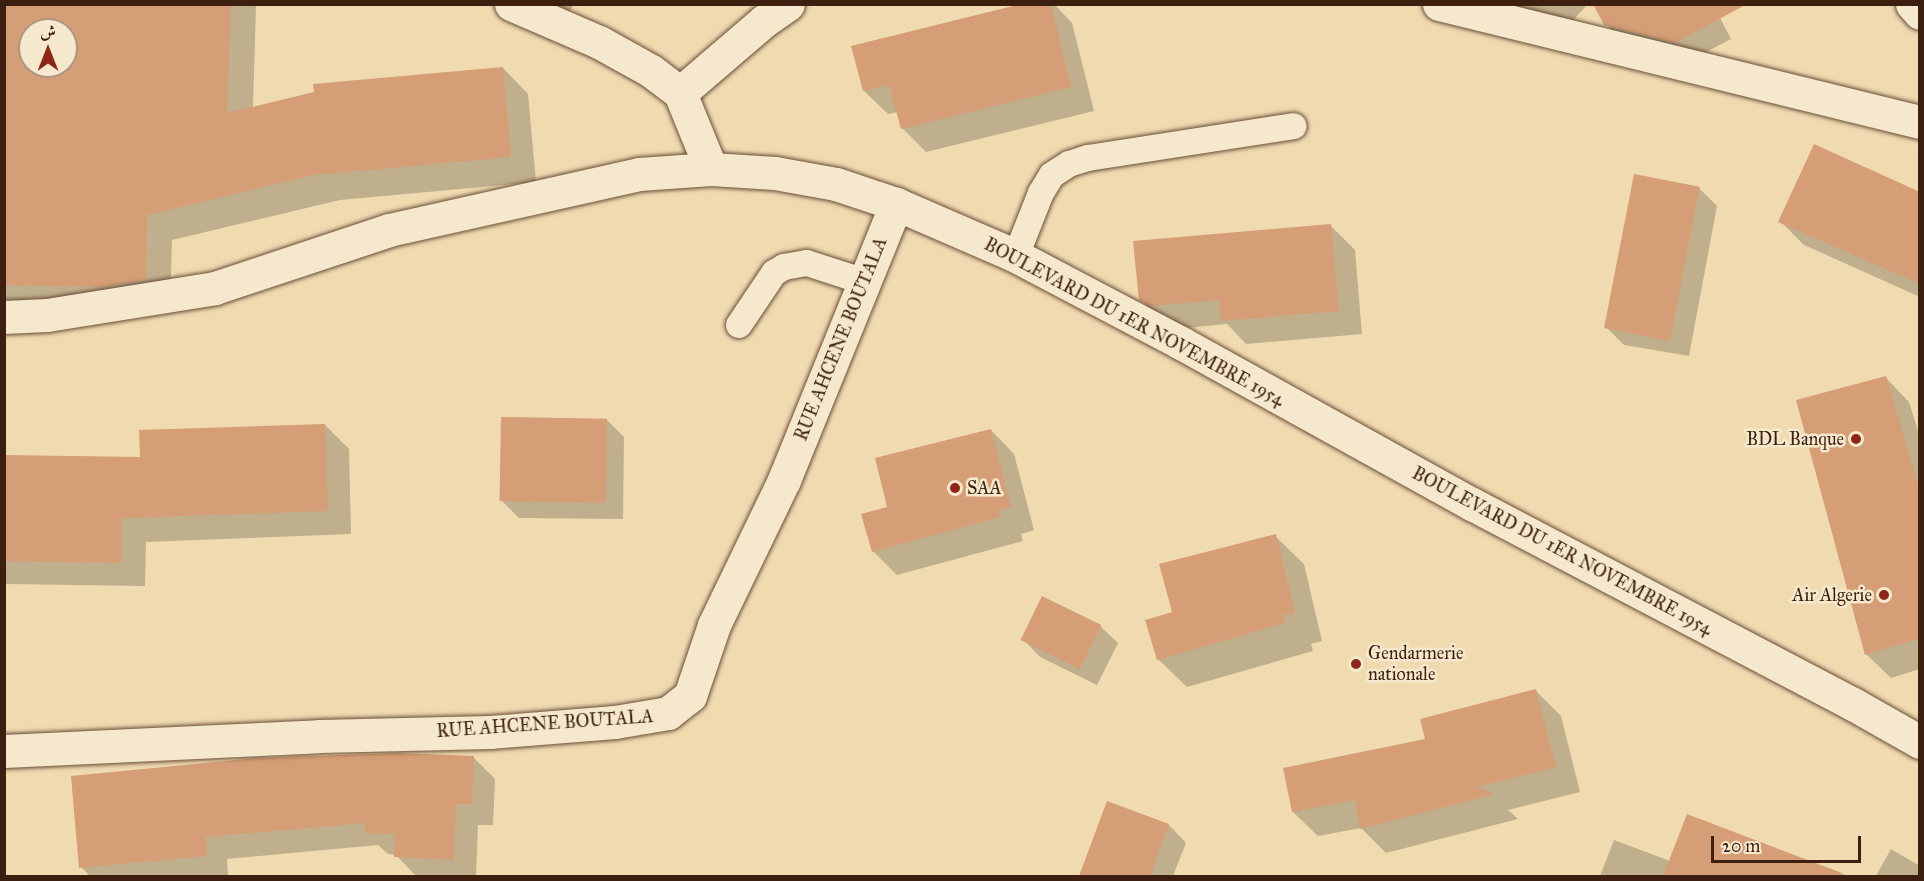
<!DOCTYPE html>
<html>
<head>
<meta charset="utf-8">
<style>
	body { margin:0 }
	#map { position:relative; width:1924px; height:881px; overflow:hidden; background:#f0dbb1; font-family:"IM FELL Great Primer",Amiri,serif }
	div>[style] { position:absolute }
	.shadow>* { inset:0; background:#0003 }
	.building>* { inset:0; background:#d59e76; transform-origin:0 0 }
	.roads { filter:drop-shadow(0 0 2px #6a4e38) drop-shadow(0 0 2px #6a4e38) }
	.lane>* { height:26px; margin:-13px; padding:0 13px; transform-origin:13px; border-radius:13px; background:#f5e8cc }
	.street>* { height:33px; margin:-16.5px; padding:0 16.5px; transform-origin:16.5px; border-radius:16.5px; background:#f5e8cc }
	.secondary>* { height:33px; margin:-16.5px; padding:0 16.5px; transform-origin:16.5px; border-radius:16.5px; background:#f5e8cc }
	.dots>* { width:16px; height:16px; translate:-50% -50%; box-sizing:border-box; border:3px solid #f5e8cc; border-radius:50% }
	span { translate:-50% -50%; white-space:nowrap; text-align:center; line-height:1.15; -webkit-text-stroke:5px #f5e8cc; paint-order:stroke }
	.street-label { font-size:18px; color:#3d1f0f }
	.poi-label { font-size:18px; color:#3d1f0f }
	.right { translate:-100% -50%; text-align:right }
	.left { translate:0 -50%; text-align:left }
	.frame { position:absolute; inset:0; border:6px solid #3d1f0f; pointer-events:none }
	.north { position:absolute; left:18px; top:18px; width:60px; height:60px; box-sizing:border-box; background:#f5e8cc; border:2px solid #ab9880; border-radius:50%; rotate:0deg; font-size:16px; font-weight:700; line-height:24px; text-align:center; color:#3d1f0f }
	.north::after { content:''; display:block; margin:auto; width:21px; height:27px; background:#8f2418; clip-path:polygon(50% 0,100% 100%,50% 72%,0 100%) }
	.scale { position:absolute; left:1711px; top:836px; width:150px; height:27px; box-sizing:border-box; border:3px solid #3d1f0f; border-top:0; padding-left:8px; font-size:18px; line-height:21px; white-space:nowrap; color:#3d1f0f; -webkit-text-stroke:4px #f5e8cc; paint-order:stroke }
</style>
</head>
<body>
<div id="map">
	<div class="shadow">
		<div style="clip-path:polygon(evenodd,4px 4px,256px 4px,253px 108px,503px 68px,528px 94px,536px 182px,340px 200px,172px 240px,170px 305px,4px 309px,4px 4px,30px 30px,66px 30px,66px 66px,30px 66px,30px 30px)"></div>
		<div style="clip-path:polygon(496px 4px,573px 4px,566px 20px)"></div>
		<div style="clip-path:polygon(1027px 4px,1054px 4px,1072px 23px,1094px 111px,926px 152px,902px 128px,898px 112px,888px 114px,864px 91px)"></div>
		<div style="clip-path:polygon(1512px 4px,1588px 4px,1562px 32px,1535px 25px)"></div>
		<div style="clip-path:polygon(1713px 4px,1731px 39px,1693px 59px,1623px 42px,1606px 24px)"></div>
		<div style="clip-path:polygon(1699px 188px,1717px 206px,1689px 356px,1624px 345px,1607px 328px)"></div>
		<div style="clip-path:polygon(1920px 193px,1920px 297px,1804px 245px,1780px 221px)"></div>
		<div style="clip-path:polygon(1331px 226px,1355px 250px,1362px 334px,1246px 344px,1227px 324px,1175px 329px,1164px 323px,1140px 299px)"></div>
		<div style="clip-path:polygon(1886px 378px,1909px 402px,1920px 437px,1920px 669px,1891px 678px,1867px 655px,1798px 401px)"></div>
		<div style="clip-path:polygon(607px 420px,624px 437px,623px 519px,519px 518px,501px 500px)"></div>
		<div style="clip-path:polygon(325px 425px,349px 449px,351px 534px,146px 542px,145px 586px,4px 584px,4px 456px,141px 459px)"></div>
		<div style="clip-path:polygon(991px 430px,1014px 454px,1034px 530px,1021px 534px,1023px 541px,897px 575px,873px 551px,889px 508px)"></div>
		<div style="clip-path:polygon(1275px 536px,1304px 564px,1322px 641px,1311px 644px,1313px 651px,1187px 687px,1158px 659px,1174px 613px)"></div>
		<div style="clip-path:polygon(1100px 626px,1118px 643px,1097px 685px,1040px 657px,1023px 639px)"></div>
		<div style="clip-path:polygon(1536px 691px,1561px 716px,1580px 792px,1508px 810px,1518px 819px,1386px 853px,1361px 828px,1318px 836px,1293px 812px,1427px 740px)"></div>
		<div style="clip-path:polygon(473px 757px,495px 779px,493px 825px,478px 825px,476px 876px,416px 876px,396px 855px,388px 854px,378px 845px,227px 859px,228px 876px,90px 876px,81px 867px)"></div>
		<div style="clip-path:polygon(1108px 803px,1169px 825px,1186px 843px,1173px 876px,1081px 876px)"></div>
		<div style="clip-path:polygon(1688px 816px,1848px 876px,1600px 876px,1614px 840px,1670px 861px)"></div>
		<div style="clip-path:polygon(1891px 849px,1920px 866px,1920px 876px,1876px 876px)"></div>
	</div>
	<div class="building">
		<div style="clip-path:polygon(evenodd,4px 4px,231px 4px,227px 113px,314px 92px,313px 84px,503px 67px,511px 157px,314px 175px,147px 215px,146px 280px,101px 287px,4px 285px,4px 4px,30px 30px,66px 30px,66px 66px,30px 66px,30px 30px)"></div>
		<div style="clip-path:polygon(1021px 4px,1051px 4px,1071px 87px,901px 129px,889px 85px,863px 91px,851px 46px)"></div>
		<div style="clip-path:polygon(1593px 4px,1747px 4px,1675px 43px,1604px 25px)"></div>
		<div style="clip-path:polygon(1814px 144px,1920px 192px,1920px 284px,1778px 222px)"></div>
		<div style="left:1634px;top:174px;width:67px;height:157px;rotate:11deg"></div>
		<div style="clip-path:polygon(1331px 224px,1339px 311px,1221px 321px,1219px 300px,1150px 306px,1139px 300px,1133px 241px)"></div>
		<div style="clip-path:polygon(1886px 376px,1920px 492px,1920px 638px,1865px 655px,1796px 400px)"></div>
		<div style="left:501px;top:417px;width:106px;height:84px;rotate:1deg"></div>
		<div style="clip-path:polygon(325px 424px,328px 511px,122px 518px,121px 563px,4px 561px,4px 455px,140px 457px,139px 430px)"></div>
		<div style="clip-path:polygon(991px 429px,1011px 507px,998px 510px,1000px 517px,872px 552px,861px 514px,887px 507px,875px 458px)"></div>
		<div style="clip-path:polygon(1276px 534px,1295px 613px,1283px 615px,1285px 623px,1157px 660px,1145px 620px,1172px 612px,1159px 564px)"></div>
		<div style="left:1042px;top:596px;width:66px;height:49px;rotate:26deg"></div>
		<div style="clip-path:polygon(1536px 689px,1556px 767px,1476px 787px,1495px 794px,1360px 829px,1355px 800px,1292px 812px,1283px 768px,1425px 739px,1420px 719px)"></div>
		<div style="clip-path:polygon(398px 753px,474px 756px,472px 804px,456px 804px,454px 860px,394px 857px,395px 834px,365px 833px,365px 823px,206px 837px,207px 856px,79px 868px,71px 776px,257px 758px)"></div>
		<div style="clip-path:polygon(1107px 801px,1169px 824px,1150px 876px,1079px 876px)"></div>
		<div style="clip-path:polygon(1687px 814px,1842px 873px,1842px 876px,1663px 876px)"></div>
	</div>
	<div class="roads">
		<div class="lane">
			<div style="left:1016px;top:256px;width:68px;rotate:-68.4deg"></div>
			<div style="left:1041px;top:193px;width:21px;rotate:-59deg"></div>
			<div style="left:1052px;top:175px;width:20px;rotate:-33deg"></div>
			<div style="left:1069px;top:164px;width:20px;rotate:-18deg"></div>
			<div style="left:1088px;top:158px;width:208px;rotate:-8.8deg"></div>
			<div style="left:739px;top:325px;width:63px;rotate:-56.1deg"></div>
			<div style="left:774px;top:273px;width:12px;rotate:-31deg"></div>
			<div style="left:784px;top:267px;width:23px;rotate:-10deg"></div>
			<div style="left:807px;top:263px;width:61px;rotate:18.1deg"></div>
		</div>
		<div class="street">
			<div style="left:511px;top:4px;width:96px;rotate:23.4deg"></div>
			<div style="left:599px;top:42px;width:60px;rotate:29.1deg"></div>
			<div style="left:651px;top:71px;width:36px;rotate:37deg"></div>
			<div style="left:680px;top:93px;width:82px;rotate:67.8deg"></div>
			<div style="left:1439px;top:4px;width:495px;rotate:13.8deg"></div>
			<div style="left:680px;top:93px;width:111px;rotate:-40.6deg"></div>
			<div style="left:764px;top:21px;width:29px;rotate:-35deg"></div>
			<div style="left:4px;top:751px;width:315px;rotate:-2.7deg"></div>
			<div style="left:319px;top:736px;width:171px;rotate:-1.3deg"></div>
			<div style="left:490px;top:732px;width:125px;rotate:-4.6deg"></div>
			<div style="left:615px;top:722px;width:54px;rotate:-9.6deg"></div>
			<div style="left:668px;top:713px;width:28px;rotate:-38deg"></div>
			<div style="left:690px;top:696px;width:75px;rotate:-71.3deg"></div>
			<div style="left:714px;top:625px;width:161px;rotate:-64.2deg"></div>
			<div style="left:784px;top:480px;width:298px;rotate:-67.9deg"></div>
		</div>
		<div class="secondary">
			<div style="left:1912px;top:4px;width:12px;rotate:48deg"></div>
			<div style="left:4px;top:317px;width:43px;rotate:-2.7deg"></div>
			<div style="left:47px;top:315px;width:170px;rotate:-9.1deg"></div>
			<div style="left:215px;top:288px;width:183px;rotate:-18.4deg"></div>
			<div style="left:389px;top:230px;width:256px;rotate:-12.6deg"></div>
			<div style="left:639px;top:174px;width:72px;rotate:-4deg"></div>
			<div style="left:711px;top:169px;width:64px;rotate:3.6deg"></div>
			<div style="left:775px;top:173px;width:62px;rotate:10.2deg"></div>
			<div style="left:836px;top:184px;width:63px;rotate:18.4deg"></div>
			<div style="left:896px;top:204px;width:131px;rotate:23.4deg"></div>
			<div style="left:1016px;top:256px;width:187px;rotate:27.8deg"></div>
			<div style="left:1181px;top:343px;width:333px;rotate:29deg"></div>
			<div style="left:1472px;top:504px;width:430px;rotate:27.7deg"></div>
			<div style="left:1853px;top:704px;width:77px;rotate:29.6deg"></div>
		</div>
	</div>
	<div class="dots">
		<div style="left:1856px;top:439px;background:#8f2418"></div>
		<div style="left:955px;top:488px;background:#8f2418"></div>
		<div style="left:1884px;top:595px;background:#8f2418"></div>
		<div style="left:1356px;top:664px;background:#8f2418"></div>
	</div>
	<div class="street-label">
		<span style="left:1134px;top:322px;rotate:28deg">BOULEVARD DU 1ER NOVEMBRE 1954</span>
		<span style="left:841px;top:339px;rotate:-68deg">RUE AHCENE BOUTALA</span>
		<span style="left:1562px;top:551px;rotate:28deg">BOULEVARD DU 1ER NOVEMBRE 1954</span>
		<span style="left:545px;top:724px;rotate:-4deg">RUE AHCENE BOUTALA</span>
	</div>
	<div class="poi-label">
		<span class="right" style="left:1844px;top:439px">BDL Banque</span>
		<span class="left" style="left:967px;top:488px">SAA</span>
		<span class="right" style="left:1872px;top:595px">Air Algerie</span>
		<span class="left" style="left:1368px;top:664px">Gendarmerie<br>nationale</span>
	</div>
	<div class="frame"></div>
	<div class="north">ش</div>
	<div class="scale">20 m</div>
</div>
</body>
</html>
